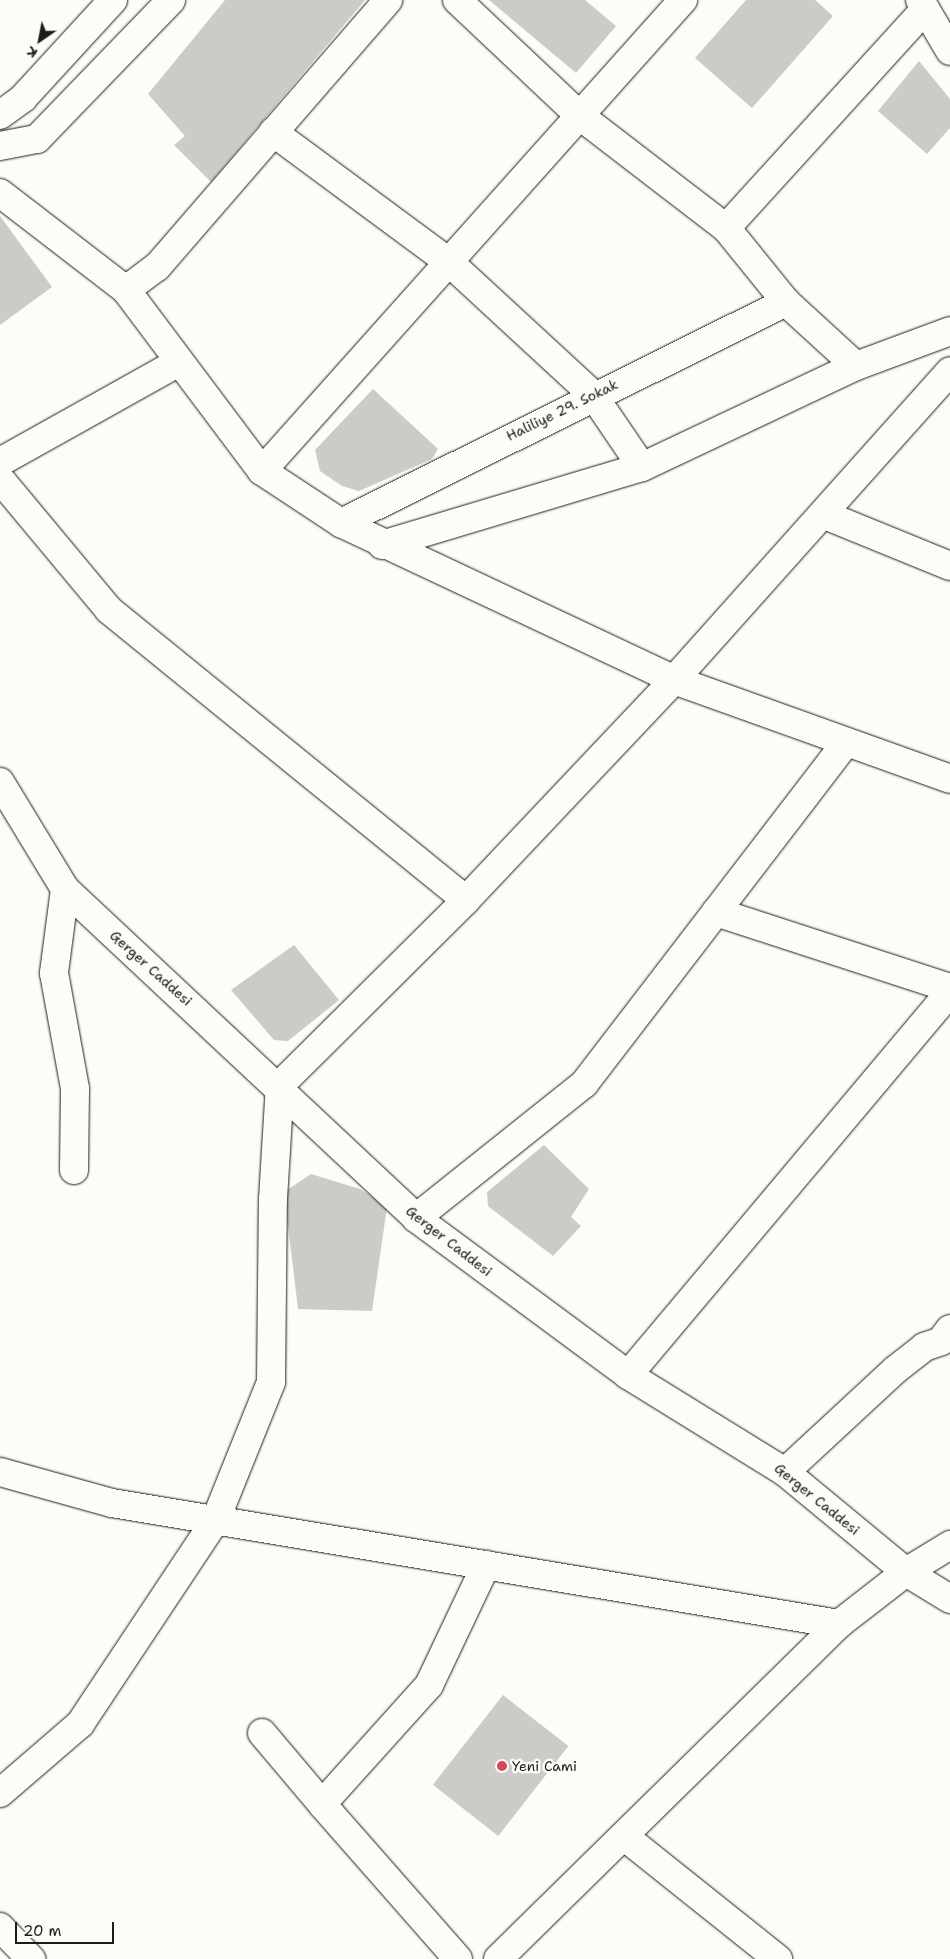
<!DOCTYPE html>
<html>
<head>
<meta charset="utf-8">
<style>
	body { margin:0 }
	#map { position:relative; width:950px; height:1959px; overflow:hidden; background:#fdfcf7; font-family:"Shantell Sans",sans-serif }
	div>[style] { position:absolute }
	.building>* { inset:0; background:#cccbc8; transform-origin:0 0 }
	.roads { filter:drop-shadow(0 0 1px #1c1c1c) drop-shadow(0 0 1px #1c1c1c) }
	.street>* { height:28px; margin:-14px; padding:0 14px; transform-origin:14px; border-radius:14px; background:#fdfcf7 }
	.secondary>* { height:28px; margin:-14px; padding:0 14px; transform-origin:14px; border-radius:14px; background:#fdfcf7 }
	.dots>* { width:14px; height:14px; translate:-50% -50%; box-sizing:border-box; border:2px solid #fdfcf7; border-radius:50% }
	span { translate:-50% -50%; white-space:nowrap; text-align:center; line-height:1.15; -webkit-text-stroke:5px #fdfcf7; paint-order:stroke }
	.street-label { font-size:14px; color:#1c1c1c }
	.poi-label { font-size:14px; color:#1c1c1c }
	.left { translate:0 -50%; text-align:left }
	.north { position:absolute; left:15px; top:15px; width:50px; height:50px; -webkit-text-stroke:4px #fdfcf7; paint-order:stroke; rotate:213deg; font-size:14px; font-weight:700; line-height:20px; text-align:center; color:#1c1c1c }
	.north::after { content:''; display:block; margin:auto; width:18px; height:22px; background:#1c1c1c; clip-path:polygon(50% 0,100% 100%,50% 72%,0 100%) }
	.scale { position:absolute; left:15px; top:1922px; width:99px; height:22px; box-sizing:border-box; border:2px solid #1c1c1c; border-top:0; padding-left:6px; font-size:15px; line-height:18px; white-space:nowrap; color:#1c1c1c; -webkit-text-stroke:4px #fdfcf7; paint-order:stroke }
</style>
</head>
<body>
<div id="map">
	<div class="building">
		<div style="clip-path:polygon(225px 0,365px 0,211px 182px,174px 145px,185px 136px,148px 94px)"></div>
		<div style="clip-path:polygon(489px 0,585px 0,616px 26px,576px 73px)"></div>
		<div style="clip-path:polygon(746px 0,815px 0,833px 16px,752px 108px,695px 58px)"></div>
		<div style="clip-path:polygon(919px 61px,950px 99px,950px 128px,927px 154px,878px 111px)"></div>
		<div style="clip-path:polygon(0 216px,52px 287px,0 325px)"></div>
		<div style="clip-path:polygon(373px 389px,438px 449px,432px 459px,359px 491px,342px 486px,320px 471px,315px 450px)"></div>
		<div style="clip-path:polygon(294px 945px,339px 1000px,288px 1041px,274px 1040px,231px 990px)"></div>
		<div style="clip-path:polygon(544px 1145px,589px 1189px,571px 1217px,581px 1226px,553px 1256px,488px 1206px,487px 1192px)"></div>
		<div style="clip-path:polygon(311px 1174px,360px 1189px,387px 1207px,372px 1311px,298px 1309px,284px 1192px)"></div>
		<div style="left:503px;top:1695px;width:83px;height:114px;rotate:38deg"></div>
	</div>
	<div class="roads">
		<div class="street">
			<div style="left:457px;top:0;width:169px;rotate:43.3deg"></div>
			<div style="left:580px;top:116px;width:184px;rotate:37.5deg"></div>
			<div style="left:920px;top:0;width:59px;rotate:59.5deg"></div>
			<div style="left:273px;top:132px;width:219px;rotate:36.5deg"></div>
			<div style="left:449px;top:262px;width:196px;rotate:42.7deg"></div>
			<div style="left:593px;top:395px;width:87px;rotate:55.8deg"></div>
			<div style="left:856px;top:366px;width:95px;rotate:-137.6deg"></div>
			<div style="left:786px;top:302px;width:95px;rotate:-129deg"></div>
			<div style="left:726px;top:228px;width:296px;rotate:-47.7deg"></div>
			<div style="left:0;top:462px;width:203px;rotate:-29.2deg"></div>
			<div style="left:262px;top:471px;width:632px;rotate:-48.21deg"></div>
			<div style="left:0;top:479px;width:170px;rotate:50.2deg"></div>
			<div style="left:109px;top:610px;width:460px;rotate:39.1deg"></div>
			<div style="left:825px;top:515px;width:135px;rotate:22.2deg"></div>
			<div style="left:341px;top:523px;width:497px;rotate:-26.4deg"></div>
			<div style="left:65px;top:889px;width:85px;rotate:97.5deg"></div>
			<div style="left:54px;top:973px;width:118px;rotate:79.7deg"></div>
			<div style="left:75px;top:1089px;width:81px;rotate:90.7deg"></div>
			<div style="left:716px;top:912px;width:246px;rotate:18deg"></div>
			<div style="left:416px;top:1218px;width:215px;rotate:-38.6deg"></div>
			<div style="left:584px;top:1084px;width:431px;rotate:-52.5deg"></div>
			<div style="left:628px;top:1375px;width:500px;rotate:-49.95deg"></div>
			<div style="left:0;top:1472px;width:116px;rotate:15.5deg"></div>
			<div style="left:112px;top:1503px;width:737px;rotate:9.45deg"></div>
			<div style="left:785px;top:1472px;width:150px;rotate:-42.8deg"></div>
			<div style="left:895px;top:1370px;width:37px;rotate:-38deg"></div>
			<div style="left:924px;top:1347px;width:18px;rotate:-19deg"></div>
			<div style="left:941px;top:1341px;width:15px;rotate:-53deg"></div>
			<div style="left:262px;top:1733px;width:93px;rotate:49.8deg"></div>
			<div style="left:0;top:1793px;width:106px;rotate:-40.8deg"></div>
			<div style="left:80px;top:1724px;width:246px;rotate:-56.4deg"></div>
			<div style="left:216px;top:1519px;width:148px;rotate:-68.1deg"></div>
			<div style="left:271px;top:1382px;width:183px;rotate:-89.4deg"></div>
			<div style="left:273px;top:1199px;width:114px;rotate:-86.5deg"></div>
			<div style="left:0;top:1927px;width:45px;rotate:45.9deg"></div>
			<div style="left:458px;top:1959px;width:206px;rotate:-131.3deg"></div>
			<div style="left:322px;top:1804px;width:160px;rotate:-48deg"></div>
			<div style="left:429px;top:1685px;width:133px;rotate:-64.6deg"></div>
		</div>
		<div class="secondary">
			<div style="left:0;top:115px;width:29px;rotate:-36deg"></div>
			<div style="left:23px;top:98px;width:133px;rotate:-47.4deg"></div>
			<div style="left:0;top:146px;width:38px;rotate:-11deg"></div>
			<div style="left:37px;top:139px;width:193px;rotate:-46deg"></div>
			<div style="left:0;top:193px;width:159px;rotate:37.6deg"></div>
			<div style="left:126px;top:290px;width:226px;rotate:53.1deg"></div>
			<div style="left:262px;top:471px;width:95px;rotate:33.4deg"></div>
			<div style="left:341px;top:523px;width:368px;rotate:25.2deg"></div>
			<div style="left:674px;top:680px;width:293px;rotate:19.7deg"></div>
			<div style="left:126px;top:290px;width:39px;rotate:-37deg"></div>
			<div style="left:157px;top:267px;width:353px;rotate:-49.1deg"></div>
			<div style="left:382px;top:545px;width:271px;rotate:-16.7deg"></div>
			<div style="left:642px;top:467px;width:237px;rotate:-25.3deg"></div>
			<div style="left:856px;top:366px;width:100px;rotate:-20.4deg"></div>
			<div style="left:0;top:782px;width:125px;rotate:58.7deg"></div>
			<div style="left:65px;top:889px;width:481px;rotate:43.1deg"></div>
			<div style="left:416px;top:1218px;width:264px;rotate:36.5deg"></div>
			<div style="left:628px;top:1375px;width:185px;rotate:31.7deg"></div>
			<div style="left:785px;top:1472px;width:157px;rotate:39.6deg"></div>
			<div style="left:906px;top:1572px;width:52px;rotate:31.5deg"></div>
			<div style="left:280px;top:1085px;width:262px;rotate:-44.8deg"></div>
			<div style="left:466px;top:900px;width:303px;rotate:-46.6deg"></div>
			<div style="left:674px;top:680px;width:414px;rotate:-48.2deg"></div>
			<div style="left:625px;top:1837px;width:196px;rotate:38.6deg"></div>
			<div style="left:498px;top:1959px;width:478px;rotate:-44.5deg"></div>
			<div style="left:839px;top:1624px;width:85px;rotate:-37.8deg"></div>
			<div style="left:906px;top:1572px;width:52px;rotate:-31.5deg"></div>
		</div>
	</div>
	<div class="dots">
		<div style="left:502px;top:1766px;background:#d1495b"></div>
	</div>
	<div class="street-label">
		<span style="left:562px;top:410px;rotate:-26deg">Haliliye 29. Sokak</span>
		<span style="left:151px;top:968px;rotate:42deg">Gerger Caddesi</span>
		<span style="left:449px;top:1241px;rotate:38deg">Gerger Caddesi</span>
		<span style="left:817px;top:1499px;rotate:39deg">Gerger Caddesi</span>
	</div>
	<div class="poi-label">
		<span class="left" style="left:512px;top:1766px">Yeni Cami</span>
	</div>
	<div class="north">K</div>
	<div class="scale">20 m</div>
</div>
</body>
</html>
